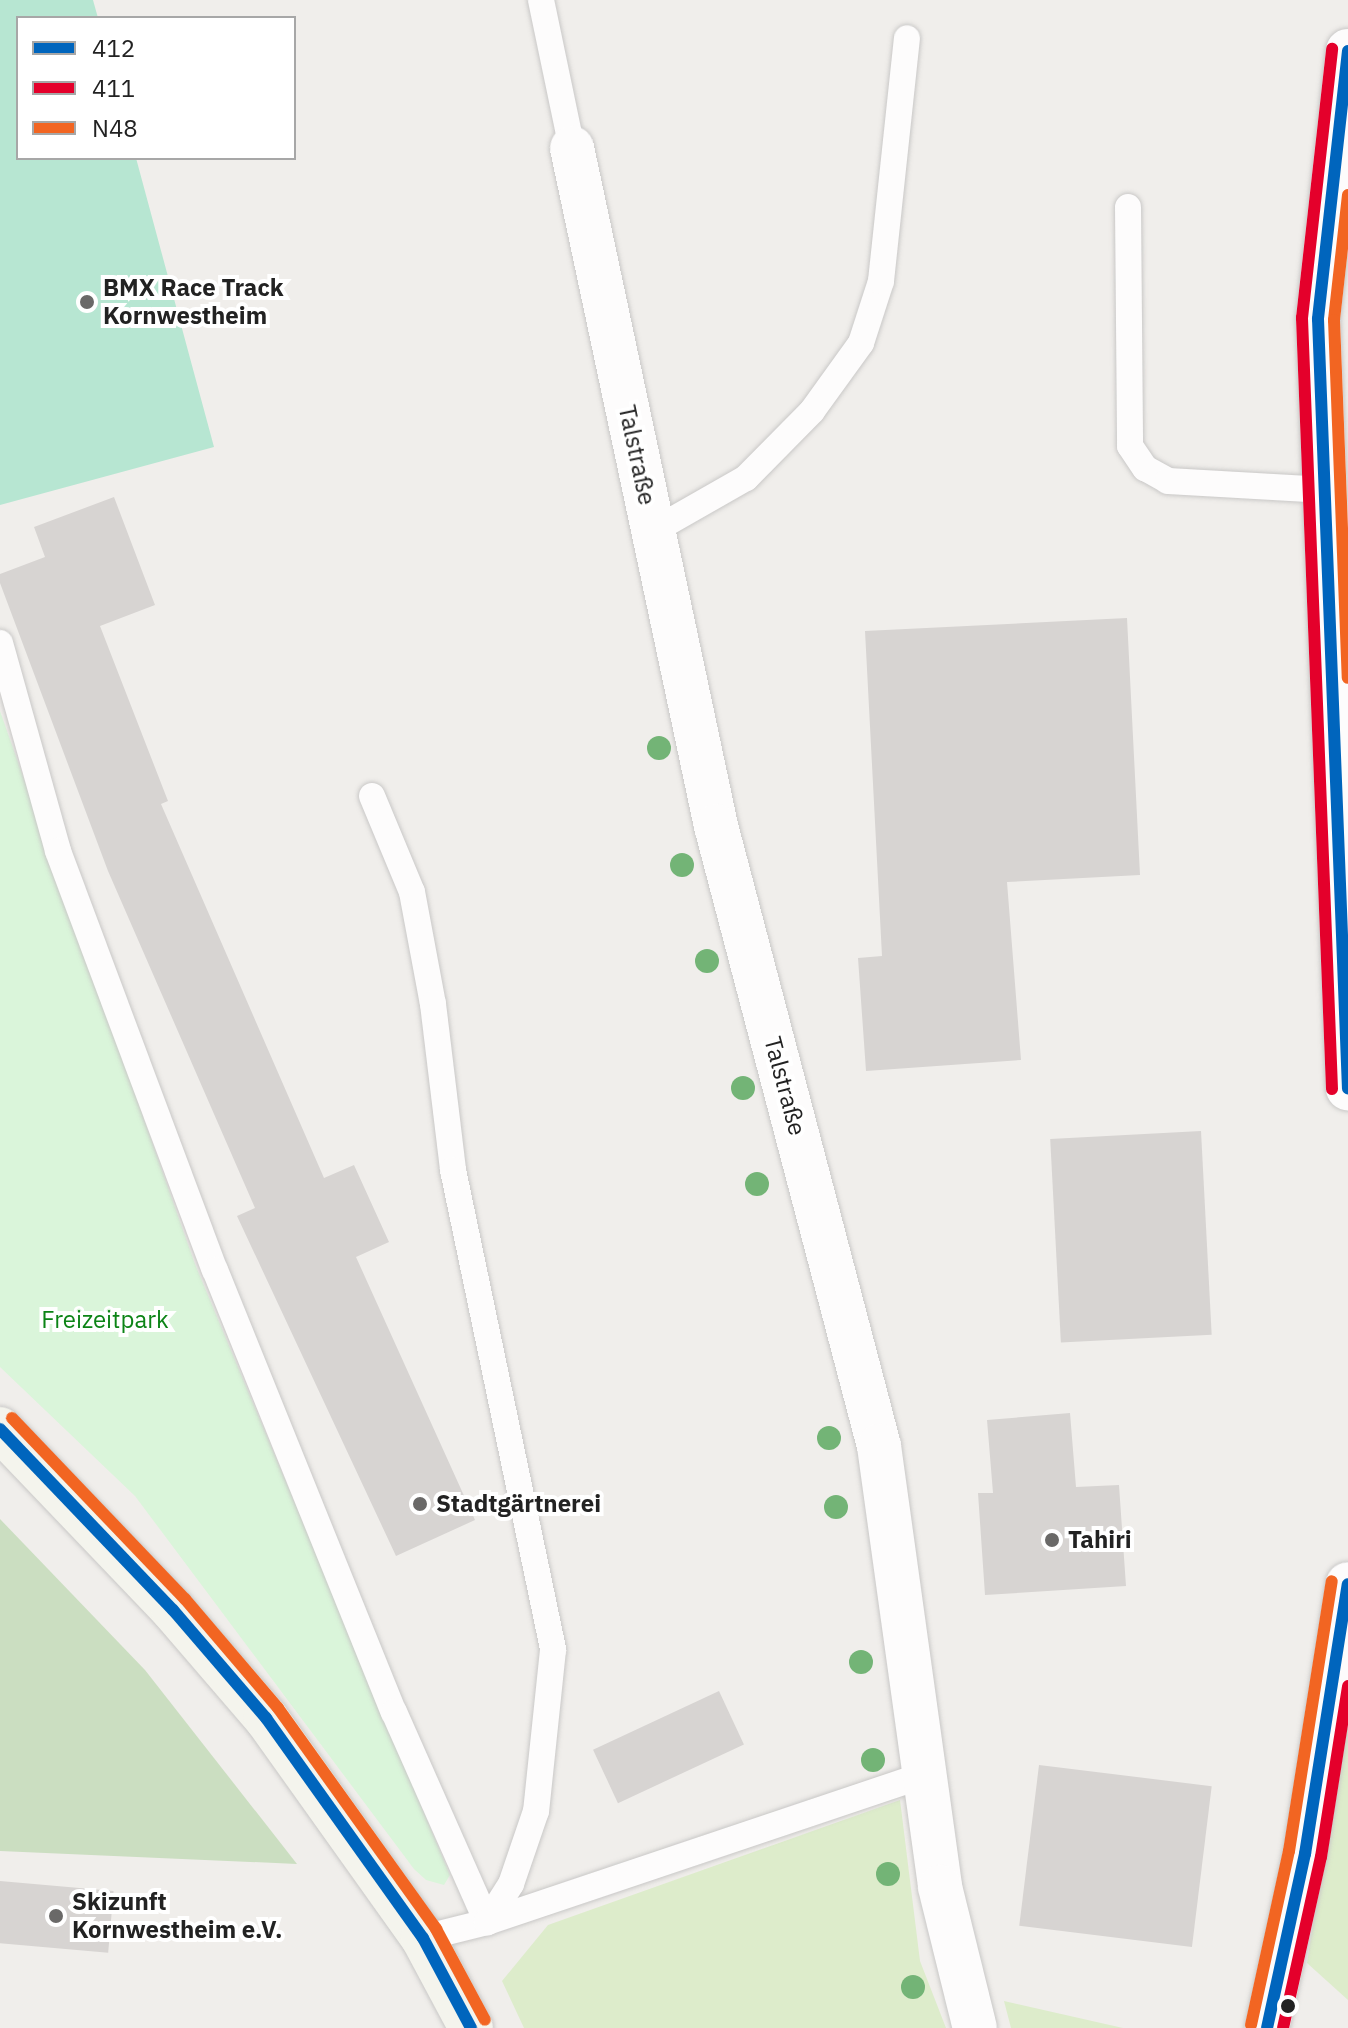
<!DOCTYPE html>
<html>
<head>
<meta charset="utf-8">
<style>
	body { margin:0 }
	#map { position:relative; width:1348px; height:2028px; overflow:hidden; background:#f0eeeb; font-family:"IBM Plex Sans",sans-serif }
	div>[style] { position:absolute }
	.grass>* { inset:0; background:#ddeccb }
	.forest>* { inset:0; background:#cbdec1 }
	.park>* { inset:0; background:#daf5da }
	.pitch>* { inset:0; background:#b7e6d2 }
	.building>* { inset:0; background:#d7d4d2; transform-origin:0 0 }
	.roads { filter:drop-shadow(0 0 2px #c9c8c7) drop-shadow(0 0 2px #c9c8c7) }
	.service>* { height:26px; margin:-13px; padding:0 13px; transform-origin:13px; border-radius:13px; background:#fdfcfc }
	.minor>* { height:44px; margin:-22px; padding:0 22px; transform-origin:22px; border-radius:22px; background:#fdfcfc }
	.secondary>* { height:44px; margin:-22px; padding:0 22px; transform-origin:22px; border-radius:22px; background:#f4f4ed }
	.bus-1>* { height:12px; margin:-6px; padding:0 6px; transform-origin:6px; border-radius:6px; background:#0065bd }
	.bus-2>* { height:12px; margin:-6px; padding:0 6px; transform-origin:6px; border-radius:6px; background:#e4002b }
	.bus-3>* { height:12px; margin:-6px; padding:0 6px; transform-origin:6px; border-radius:6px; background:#f26522 }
	.trees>* { width:24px; height:24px; margin:-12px; border-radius:50%; background:#73b476 }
	.dots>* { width:22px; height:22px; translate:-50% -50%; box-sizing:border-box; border:4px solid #fff; border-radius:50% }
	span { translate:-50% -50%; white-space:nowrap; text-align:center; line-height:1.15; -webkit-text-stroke:8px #fff; paint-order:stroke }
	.poi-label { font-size:24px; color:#222; font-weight:700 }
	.left { translate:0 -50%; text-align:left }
	.street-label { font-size:24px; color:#222 }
	.park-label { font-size:24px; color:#0c8416 }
	.legend { position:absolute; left:16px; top:16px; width:280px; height:144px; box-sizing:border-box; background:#fff; border:2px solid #a7a7a7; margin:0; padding:10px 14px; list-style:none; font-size:24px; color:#222 }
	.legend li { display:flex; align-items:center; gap:16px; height:40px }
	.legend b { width:40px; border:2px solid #a7a7a7 }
</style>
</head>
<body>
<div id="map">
	<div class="grass">
		<div style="clip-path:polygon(1348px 1700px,1348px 2000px,1307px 1963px)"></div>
		<div style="clip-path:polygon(900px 1800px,920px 1961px,946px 2028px,524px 2028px,502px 1981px,548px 1925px)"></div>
		<div style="clip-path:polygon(1004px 2001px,1123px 2028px,1011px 2028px)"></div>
	</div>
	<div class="forest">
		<div style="clip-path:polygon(0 1519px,145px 1670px,297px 1864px,0 1851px)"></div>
	</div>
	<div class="park">
		<div style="clip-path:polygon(0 711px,195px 1264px,450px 1875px,444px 1885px,426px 1880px,414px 1869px,135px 1496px,0 1367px)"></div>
	</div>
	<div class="pitch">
		<div style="clip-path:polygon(0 0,93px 0,98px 18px,18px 18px,18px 158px,136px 158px,214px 447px,0 505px)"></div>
	</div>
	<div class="building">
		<div style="clip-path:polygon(114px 497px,155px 605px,100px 626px,168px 801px,161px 804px,324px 1178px,354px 1165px,389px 1242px,356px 1257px,475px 1520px,396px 1556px,237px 1216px,255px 1208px,108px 871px,0 583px,0 574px,45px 557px,34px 527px)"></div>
		<div style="clip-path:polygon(1127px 618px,1140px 875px,1007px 882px,1021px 1060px,866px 1071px,858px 958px,882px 956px,865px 631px)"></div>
		<div style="left:1201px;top:1131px;width:204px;height:151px;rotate:87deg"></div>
		<div style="clip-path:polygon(1070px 1413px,1076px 1487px,1119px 1485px,1126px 1586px,985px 1595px,978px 1493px,993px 1493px,987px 1420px)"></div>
		<div style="left:719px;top:1691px;width:59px;height:139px;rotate:65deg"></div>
		<div style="left:1039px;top:1765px;width:174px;height:162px;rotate:7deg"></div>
		<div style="left:0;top:1881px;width:114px;height:62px;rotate:5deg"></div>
	</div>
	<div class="roads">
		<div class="service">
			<div style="left:541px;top:0;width:151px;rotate:78.2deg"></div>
			<div style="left:1128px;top:207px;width:239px;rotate:89.5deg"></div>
			<div style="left:1130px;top:446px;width:27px;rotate:56deg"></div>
			<div style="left:1145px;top:468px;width:26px;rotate:29deg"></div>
			<div style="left:1168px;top:481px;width:158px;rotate:3.3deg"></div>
			<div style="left:653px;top:531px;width:107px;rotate:-29.7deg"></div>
			<div style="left:746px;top:478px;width:94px;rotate:-45.4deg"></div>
			<div style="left:812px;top:411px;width:84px;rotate:-54.2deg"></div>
			<div style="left:861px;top:343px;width:65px;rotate:-72.1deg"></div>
			<div style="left:881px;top:281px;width:244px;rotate:-83.9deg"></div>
			<div style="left:0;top:643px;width:216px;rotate:74.4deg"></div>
			<div style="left:58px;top:851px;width:447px;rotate:69.5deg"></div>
			<div style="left:215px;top:1270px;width:477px;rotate:68deg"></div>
			<div style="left:394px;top:1712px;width:230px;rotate:66.1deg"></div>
			<div style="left:372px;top:796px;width:104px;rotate:67.4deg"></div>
			<div style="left:412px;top:892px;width:114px;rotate:79.4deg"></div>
			<div style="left:433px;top:1004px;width:167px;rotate:83.1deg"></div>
			<div style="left:453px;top:1170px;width:490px;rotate:78.2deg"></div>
			<div style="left:553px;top:1650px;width:162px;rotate:96deg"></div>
			<div style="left:536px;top:1811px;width:77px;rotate:108.9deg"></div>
			<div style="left:511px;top:1884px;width:45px;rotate:122.3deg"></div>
			<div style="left:423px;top:1938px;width:66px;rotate:-14deg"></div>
			<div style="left:487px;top:1922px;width:461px;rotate:-18.6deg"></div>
		</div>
		<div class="minor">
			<div style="left:1348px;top:51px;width:270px;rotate:96.4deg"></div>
			<div style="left:1318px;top:319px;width:770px;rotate:87.77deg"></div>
			<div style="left:572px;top:148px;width:693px;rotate:78.01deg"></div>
			<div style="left:716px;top:826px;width:641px;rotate:75.27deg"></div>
			<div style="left:879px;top:1446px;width:445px;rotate:82.1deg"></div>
			<div style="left:940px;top:1887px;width:145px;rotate:76.1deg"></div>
			<div style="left:1267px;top:2028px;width:178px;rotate:-77.7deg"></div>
			<div style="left:1305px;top:1854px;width:273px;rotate:-81deg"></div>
		</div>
		<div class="secondary">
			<div style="left:0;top:1429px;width:250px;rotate:46.3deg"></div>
			<div style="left:173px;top:1610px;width:143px;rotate:49.3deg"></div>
			<div style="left:266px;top:1718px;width:270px;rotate:54.5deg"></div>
			<div style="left:423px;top:1938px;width:102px;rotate:61.9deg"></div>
		</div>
	</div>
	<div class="bus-1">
		<div style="left:1348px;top:51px;width:270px;rotate:96.4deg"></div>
		<div style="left:1318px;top:319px;width:770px;rotate:87.77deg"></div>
		<div style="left:0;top:1429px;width:250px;rotate:46.3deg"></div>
		<div style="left:173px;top:1610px;width:143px;rotate:49.3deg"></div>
		<div style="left:266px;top:1718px;width:270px;rotate:54.5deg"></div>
		<div style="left:423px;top:1938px;width:102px;rotate:61.9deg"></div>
		<div style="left:1267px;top:2028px;width:178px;rotate:-77.7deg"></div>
		<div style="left:1305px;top:1854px;width:273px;rotate:-81deg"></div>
	</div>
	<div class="bus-2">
		<div style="left:1332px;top:1089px;width:772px;rotate:-92.23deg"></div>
		<div style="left:1302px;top:318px;width:271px;rotate:-83.6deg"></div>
		<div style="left:1283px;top:2028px;width:175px;rotate:-77.5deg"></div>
		<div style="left:1321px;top:1857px;width:173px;rotate:-81deg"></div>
	</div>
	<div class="bus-3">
		<div style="left:1348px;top:195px;width:126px;rotate:96.4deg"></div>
		<div style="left:1334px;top:320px;width:358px;rotate:87.8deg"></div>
		<div style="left:12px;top:1418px;width:250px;rotate:46.3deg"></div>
		<div style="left:185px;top:1599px;width:143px;rotate:49.5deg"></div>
		<div style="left:278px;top:1708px;width:272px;rotate:54.4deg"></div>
		<div style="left:436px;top:1929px;width:103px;rotate:61.7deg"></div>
		<div style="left:1251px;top:2025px;width:178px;rotate:-77.7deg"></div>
		<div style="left:1289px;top:1851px;width:273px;rotate:-81deg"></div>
	</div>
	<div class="trees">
		<div style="left:659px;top:748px"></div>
		<div style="left:682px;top:865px"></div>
		<div style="left:707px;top:961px"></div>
		<div style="left:743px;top:1088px"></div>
		<div style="left:757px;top:1184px"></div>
		<div style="left:829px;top:1438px"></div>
		<div style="left:836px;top:1507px"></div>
		<div style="left:861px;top:1662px"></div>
		<div style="left:873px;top:1760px"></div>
		<div style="left:888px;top:1874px"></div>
		<div style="left:913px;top:1987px"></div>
	</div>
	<div class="dots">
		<div style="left:87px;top:302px;background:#6a6968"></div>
		<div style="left:420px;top:1504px;background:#6a6968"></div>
		<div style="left:1052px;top:1540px;background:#6a6968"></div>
		<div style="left:56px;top:1916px;background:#6a6968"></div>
		<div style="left:1288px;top:2006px;background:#222"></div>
	</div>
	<div class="poi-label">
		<span class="left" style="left:103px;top:302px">BMX Race Track<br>Kornwestheim</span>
		<span class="left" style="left:436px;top:1504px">Stadtgärtnerei</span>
		<span class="left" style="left:1068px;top:1540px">Tahiri</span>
		<span class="left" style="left:72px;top:1916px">Skizunft<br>Kornwestheim e.V.</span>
	</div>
	<div class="street-label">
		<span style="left:637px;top:455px;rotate:78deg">Talstraße</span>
		<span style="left:785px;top:1086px;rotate:75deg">Talstraße</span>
	</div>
	<div class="park-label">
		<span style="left:105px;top:1320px">Freizeitpark</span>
	</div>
	<ul class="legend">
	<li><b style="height:10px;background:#0065bd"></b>412</li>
	<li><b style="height:10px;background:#e4002b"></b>411</li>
	<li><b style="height:10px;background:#f26522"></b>N48</li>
	</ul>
</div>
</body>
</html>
